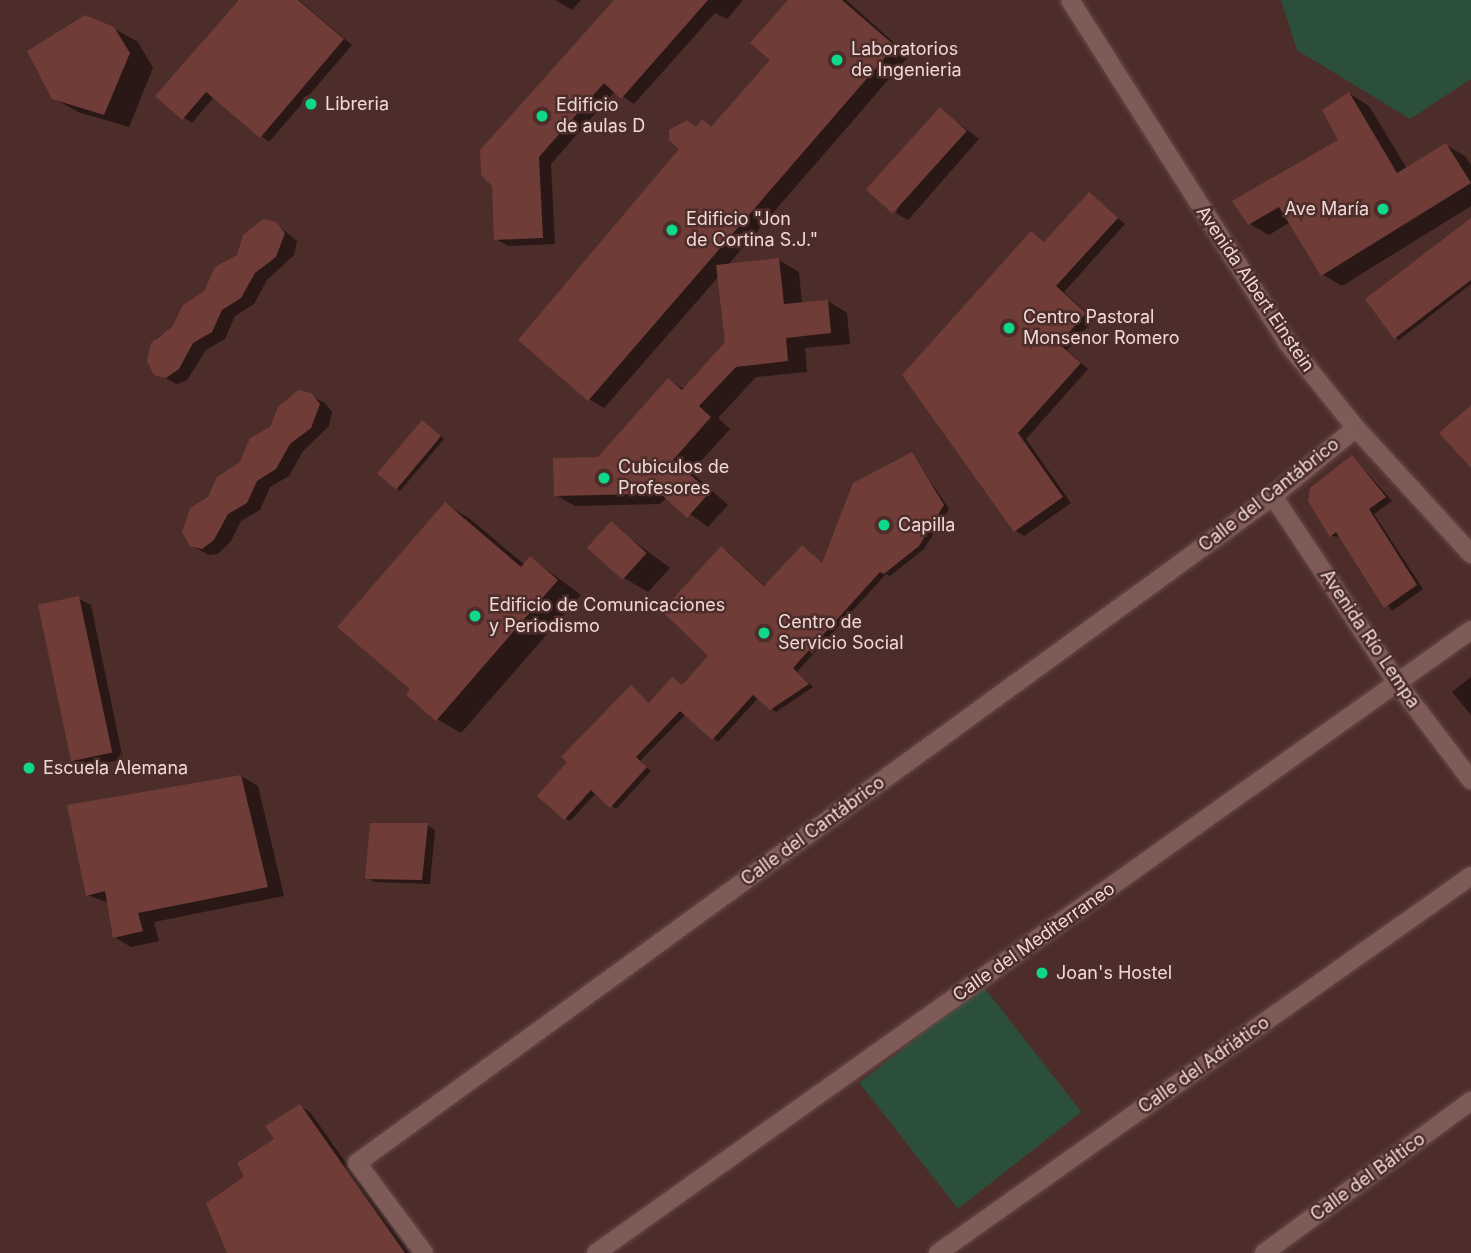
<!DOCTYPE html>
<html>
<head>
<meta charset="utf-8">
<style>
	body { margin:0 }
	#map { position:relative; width:1471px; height:1253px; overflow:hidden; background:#4d2d2a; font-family:Inter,sans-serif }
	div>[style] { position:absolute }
	.green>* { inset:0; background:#2b4f3b; transform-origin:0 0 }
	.shadow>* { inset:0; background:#0007 }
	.building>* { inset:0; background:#703c38; transform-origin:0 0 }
	.roads { filter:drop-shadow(0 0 2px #664b49) drop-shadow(0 0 2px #664b49) }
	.minor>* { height:18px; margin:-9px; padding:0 9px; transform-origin:9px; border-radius:9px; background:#7e5b57 }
	.tertiary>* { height:18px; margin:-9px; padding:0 9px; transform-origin:9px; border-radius:9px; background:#7e5b57 }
	.dots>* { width:19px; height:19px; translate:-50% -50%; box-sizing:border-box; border:4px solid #4d2d2a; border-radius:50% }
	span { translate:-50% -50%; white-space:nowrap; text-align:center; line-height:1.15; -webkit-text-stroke:5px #4d2d2a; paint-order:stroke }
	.poi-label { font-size:18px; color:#efdad8 }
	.left { translate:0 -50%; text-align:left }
	.right { translate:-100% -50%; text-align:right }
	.street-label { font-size:18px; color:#efdad8 }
</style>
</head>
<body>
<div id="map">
	<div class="green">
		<div style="clip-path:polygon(1281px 0,1471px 0,1471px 79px,1410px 119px,1297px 50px)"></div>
		<div style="left:983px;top:986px;width:160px;height:157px;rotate:52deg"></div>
	</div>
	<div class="shadow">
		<div style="clip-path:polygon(241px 0,299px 0,352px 45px,269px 142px,214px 97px,192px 123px,184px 118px)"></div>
		<div style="clip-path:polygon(555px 0,581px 0,572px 10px)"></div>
		<div style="clip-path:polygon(618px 0,743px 0,727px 19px,715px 13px,634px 104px,615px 91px,551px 164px,555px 244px,508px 246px,496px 239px)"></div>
		<div style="clip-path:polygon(790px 0,846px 0,909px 56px,727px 266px,779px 260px,799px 272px,802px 304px,828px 301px,847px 313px,850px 344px,805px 348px,807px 372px,756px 377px,718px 418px,730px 429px,691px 472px,728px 505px,708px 527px,667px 497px,660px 504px,575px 506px,556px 495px,599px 459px,669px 380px,684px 389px,727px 343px,719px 276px,604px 408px,589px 399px,697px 128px,703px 122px,713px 128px,772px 60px)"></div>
		<div style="clip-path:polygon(113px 28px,138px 42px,153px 68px,129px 127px,78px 112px,53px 98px)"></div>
		<div style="clip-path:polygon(1350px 94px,1369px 106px,1407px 169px,1446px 145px,1465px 156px,1471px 165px,1471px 206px,1342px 286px,1322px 274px,1290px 222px,1269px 235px,1250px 224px,1340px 141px)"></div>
		<div style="clip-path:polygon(940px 109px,979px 139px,908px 220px,896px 213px)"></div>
		<div style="clip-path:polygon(1089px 194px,1125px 224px,1064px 292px,1094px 319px,1067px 350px,1088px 369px,1026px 439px,1071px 503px,1024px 536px,1016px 531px,904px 375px,1032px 233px,1046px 243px)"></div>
		<div style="clip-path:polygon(1471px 220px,1471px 284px,1399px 340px,1396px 338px)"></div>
		<div style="clip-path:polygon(275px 223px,297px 241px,294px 255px,267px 280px,254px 304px,235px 316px,225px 339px,206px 350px,187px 380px,177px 384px,163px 377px,149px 361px,156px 338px,174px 327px)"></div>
		<div style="clip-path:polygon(298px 392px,324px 402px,332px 412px,329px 426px,303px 451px,289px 476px,270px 487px,260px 510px,241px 521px,231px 541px,218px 554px,208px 555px,195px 547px,209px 498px,271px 429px,288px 398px)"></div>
		<div style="clip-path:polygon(426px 424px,444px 439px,400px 491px,379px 474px)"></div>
		<div style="clip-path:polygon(912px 454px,949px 509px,924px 549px,890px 576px,886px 574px,797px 672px,813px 687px,776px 712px,758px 698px,718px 742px,686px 714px,640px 761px,651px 771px,616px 809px,596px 793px,570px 821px,565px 818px,631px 688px,650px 704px,683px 687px,710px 656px,727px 551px,766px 587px,802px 547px,823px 564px)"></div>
		<div style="clip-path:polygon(1353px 457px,1392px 501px,1374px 514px,1423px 589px,1392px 611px,1341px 537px,1331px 536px)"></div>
		<div style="clip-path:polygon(445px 504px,469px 518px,525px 565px,531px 558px,581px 595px,461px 733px,437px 719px,413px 689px)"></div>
		<div style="clip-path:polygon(611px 524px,670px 568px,648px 592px,624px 578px)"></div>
		<div style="clip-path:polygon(78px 598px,91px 605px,123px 759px,84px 768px,72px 760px)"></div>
		<div style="clip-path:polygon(1471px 677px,1471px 715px,1452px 692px)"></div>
		<div style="clip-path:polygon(241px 776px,258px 786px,284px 896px,154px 922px,159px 941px,131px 947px,114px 937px,109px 903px,87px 895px)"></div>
		<div style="clip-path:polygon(427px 825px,435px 830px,430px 884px,375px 882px,367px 878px)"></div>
		<div style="clip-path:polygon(300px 1106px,310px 1112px,410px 1253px,229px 1253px,246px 1177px)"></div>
	</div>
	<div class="building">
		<div style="clip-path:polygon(239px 0,298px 0,344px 39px,260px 138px,206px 92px,182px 120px,155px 96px)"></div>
		<div style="clip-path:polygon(614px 0,708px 0,621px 99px,604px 83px,539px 157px,543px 238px,494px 240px,492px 186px,481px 175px,480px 150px)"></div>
		<div style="clip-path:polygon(788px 0,842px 0,895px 46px,588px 401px,518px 340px,679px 149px,669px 140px,669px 130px,687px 120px,696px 127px,702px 119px,711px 127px,770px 60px,750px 43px)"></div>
		<div style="clip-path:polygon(85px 15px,114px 27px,130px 53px,104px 115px,52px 99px,27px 51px)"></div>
		<div style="clip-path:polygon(1349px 92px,1397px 173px,1446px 143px,1471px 183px,1321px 276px,1279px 207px,1248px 225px,1232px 201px,1338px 140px,1322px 110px)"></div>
		<div style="left:940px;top:107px;width:36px;height:111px;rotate:42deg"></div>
		<div style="clip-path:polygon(1089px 192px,1118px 218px,1056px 286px,1086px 313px,1059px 344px,1081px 363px,1018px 433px,1063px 497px,1014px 532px,902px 375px,1031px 231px,1044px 242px)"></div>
		<div style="clip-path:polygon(1471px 218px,1471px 280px,1394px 339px,1365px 299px)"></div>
		<div style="clip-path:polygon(263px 219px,276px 222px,285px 233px,276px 257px,255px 273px,241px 298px,222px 310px,212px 332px,193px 343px,179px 369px,166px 378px,154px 375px,147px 361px,151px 343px,173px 326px,182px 306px,204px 291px,215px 267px,237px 255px,243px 235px)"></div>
		<div style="clip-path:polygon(779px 258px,784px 304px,828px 300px,831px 333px,786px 338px,788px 361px,736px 367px,699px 406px,711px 417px,673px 460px,710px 492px,687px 518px,649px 483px,640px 494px,554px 496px,553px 458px,598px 457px,668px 378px,682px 390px,725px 342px,716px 265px)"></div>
		<div style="clip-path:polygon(298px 390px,311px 393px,320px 404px,311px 428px,290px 444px,276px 469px,257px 481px,247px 503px,228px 514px,214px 540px,202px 549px,190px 546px,182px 532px,190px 508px,208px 497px,217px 477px,240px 462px,250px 438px,270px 427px,278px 407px)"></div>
		<div style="clip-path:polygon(1471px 405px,1471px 468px,1439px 433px)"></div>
		<div style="left:422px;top:420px;width:25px;height:70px;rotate:40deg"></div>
		<div style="clip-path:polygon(912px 452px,944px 505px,919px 546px,884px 574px,880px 572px,793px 668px,809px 684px,770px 710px,753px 695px,712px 740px,680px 711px,636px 757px,647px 767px,610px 808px,591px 790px,564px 820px,537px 796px,567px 762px,561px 757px,631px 685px,649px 703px,672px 677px,682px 685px,708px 656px,662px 611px,721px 546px,764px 586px,802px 545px,822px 563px,853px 483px)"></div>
		<div style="clip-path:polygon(1352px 455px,1386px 497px,1369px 509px,1417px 585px,1384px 608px,1336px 532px,1330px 537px,1308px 501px,1310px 488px)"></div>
		<div style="clip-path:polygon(445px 502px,521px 567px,530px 556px,558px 580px,436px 721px,406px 695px,410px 689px,337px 627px)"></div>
		<div style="left:611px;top:521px;width:48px;height:36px;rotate:42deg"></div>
		<div style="left:79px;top:596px;width:160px;height:42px;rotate:78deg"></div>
		<div style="clip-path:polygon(241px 775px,268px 887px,138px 913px,143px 931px,113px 938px,105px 891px,86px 896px,67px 805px)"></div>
		<div style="clip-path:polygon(370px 823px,428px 823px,422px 880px,365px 879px)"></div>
		<div style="clip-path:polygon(300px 1104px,331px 1148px,405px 1253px,227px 1253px,206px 1203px,244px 1177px,237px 1163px,274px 1139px,265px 1126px)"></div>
	</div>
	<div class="roads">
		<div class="minor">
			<div style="left:1273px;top:496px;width:226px;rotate:56.4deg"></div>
			<div style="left:1398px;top:684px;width:121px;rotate:52.8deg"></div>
			<div style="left:424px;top:1253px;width:112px;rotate:-126.7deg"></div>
			<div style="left:357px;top:1163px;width:1133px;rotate:-36.06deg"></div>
			<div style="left:1273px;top:496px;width:107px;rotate:-39.3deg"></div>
			<div style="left:938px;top:1253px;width:653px;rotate:-35.27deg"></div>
			<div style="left:1264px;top:1253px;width:257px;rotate:-36.3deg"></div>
		</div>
		<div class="tertiary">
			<div style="left:1070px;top:0;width:404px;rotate:57.6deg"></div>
			<div style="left:1286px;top:341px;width:112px;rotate:51.2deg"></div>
			<div style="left:1356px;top:428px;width:171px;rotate:47.6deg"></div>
			<div style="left:596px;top:1253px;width:1074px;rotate:-35.45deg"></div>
		</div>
	</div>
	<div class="dots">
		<div style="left:837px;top:60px;background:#0ed98a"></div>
		<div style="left:311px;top:104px;background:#0ed98a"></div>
		<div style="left:542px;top:116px;background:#0ed98a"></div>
		<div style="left:1383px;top:209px;background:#0ed98a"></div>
		<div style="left:672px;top:230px;background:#0ed98a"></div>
		<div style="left:1009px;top:328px;background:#0ed98a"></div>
		<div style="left:604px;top:478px;background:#0ed98a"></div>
		<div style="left:884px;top:525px;background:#0ed98a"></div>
		<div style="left:475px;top:616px;background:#0ed98a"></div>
		<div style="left:764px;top:633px;background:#0ed98a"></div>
		<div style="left:29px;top:768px;background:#0ed98a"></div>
		<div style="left:1042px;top:973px;background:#0ed98a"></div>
	</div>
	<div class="poi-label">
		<span class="left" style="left:851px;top:60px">Laboratorios<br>de Ingenieria</span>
		<span class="left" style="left:325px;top:104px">Libreria</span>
		<span class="left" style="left:556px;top:116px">Edificio<br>de aulas D</span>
		<span class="right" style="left:1369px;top:209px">Ave María</span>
		<span class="left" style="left:686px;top:230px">Edificio "Jon<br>de Cortina S.J."</span>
		<span class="left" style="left:1023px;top:328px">Centro Pastoral<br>Monsenor Romero</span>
		<span class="left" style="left:618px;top:478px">Cubiculos de<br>Profesores</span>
		<span class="left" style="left:898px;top:525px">Capilla</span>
		<span class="left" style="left:489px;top:616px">Edificio de Comunicaciones<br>y Periodismo</span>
		<span class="left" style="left:778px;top:633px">Centro de<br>Servicio Social</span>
		<span class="left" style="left:43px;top:768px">Escuela Alemana</span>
		<span class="left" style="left:1056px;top:973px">Joan's Hostel</span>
	</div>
	<div class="street-label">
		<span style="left:1255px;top:289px;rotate:56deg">Avenida Albert Einstein</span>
		<span style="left:1269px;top:495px;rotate:-38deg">Calle del Cantábrico</span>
		<span style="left:1370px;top:639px;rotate:56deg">Avenida Río Lempa</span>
		<span style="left:813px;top:831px;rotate:-36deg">Calle del Cantábrico</span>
		<span style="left:1034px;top:942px;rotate:-35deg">Calle del Mediterraneo</span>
		<span style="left:1204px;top:1065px;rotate:-35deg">Calle del Adriático</span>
		<span style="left:1368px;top:1177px;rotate:-36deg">Calle del Báltico</span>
	</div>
</div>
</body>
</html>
